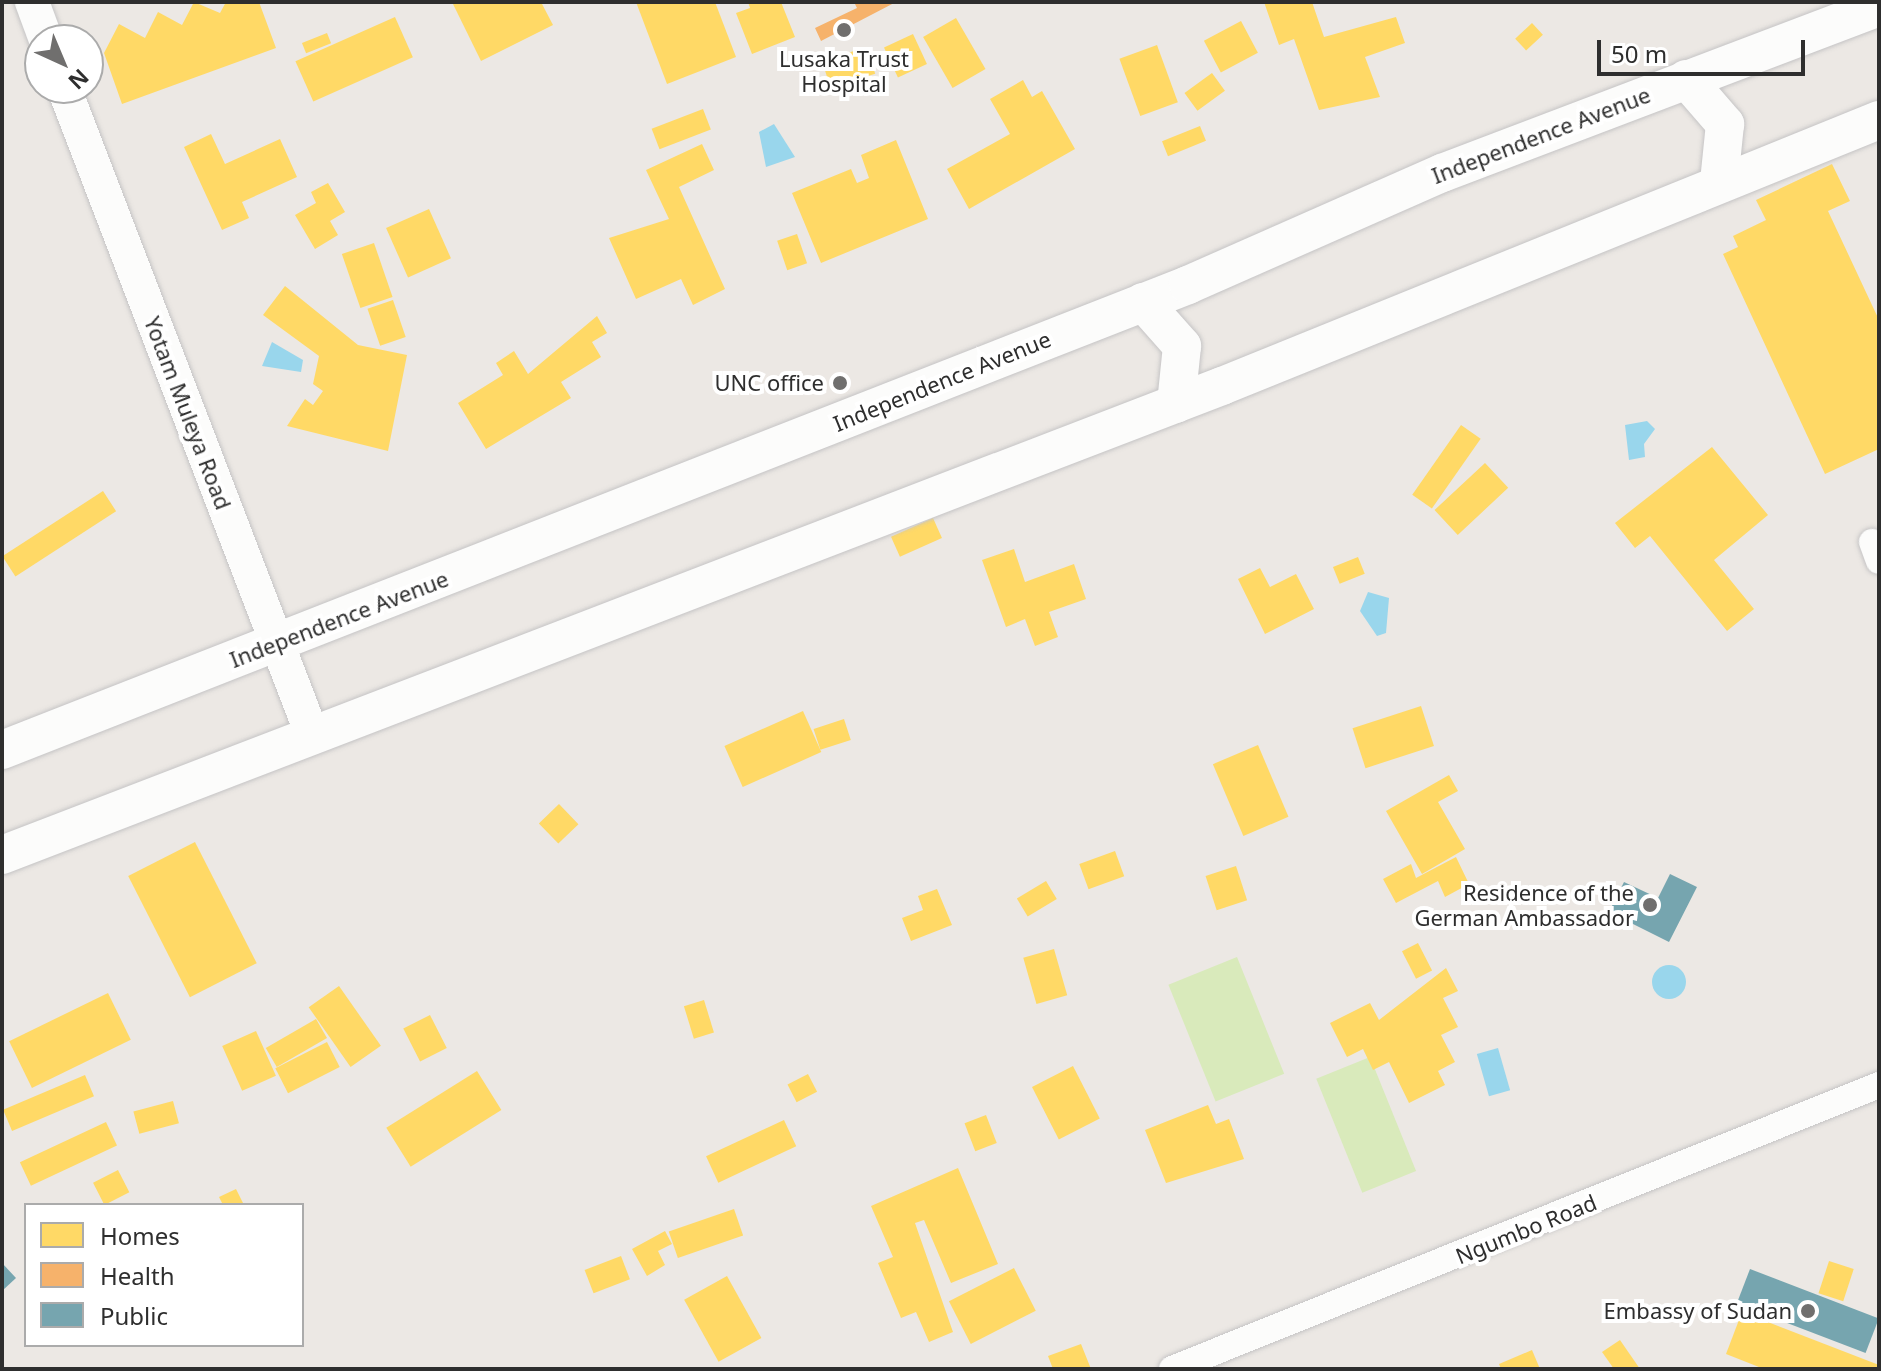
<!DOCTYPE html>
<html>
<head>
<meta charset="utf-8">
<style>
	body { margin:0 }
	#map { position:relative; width:1881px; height:1371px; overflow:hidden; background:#ece8e4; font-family:"Noto Sans",sans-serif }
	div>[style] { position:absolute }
	.pitch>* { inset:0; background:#d9eabb; transform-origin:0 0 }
	.water>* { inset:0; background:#99d6ec; transform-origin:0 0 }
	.round { border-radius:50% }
	.homes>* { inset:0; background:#ffd966; transform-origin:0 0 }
	.health>* { inset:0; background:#f6b26b }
	.public>* { inset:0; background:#76a5af; transform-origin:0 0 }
	.roads { filter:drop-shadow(0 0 2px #c5c4c5) drop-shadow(0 0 2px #c5c4c5) }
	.minor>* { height:26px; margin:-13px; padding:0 13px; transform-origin:13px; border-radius:13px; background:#fcfcfb }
	.tertiary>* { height:34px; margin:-17px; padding:0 17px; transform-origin:17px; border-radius:17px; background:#fcfcfb }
	.secondary>* { height:38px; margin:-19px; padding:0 19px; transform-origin:19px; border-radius:19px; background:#fcfcfb }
	.dots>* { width:22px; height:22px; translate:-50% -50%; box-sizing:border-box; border:4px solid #fff; border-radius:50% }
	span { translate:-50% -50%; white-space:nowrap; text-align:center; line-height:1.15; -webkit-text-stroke:8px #fff; paint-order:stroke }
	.poi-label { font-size:22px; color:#2e2e2e }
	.right { translate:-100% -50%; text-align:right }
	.street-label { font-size:22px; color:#2e2e2e }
	.frame { position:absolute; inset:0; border:4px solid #2e2e2e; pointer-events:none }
	.legend { position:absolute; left:24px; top:1203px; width:280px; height:144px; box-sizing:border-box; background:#fff; border:2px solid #ababab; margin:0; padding:10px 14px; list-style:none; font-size:24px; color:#2e2e2e }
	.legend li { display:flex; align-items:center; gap:16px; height:40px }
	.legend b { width:40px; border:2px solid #ababab }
	.north { position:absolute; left:24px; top:24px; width:80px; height:80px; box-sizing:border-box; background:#fff; border:2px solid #ababab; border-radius:50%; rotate:136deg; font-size:22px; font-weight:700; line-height:32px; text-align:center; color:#2e2e2e }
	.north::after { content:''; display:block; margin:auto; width:28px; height:36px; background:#706f6e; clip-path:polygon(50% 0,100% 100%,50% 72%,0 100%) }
	.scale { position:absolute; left:1597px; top:40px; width:208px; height:36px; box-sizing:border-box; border:4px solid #2e2e2e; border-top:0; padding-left:10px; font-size:24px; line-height:28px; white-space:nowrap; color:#2e2e2e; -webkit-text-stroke:6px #fff; paint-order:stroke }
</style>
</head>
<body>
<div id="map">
	<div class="pitch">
		<div style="left:1237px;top:957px;width:126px;height:74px;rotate:68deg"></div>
		<div style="left:1370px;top:1057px;width:123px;height:58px;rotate:68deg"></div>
	</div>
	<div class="water">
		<div style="clip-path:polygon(774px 124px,795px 157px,766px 167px,759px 132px)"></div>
		<div style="clip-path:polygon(272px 342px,303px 360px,301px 372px,262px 366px)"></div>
		<div style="clip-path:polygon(1647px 421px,1655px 429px,1644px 444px,1645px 457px,1629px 460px,1625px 425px)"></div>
		<div style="clip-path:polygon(1368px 592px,1389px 598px,1386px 633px,1377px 636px,1360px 611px)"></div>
		<div class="round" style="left:1652px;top:965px;width:34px;height:34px"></div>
		<div style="left:1498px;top:1048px;width:44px;height:22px;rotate:74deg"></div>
	</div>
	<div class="homes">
		<div style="clip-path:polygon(194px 2px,220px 13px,226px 2px,259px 2px,276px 48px,122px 104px,104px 53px,119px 24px,145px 38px,158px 12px,182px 25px)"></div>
		<div style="clip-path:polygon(452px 2px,541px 2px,553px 25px,481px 61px)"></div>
		<div style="clip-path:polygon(636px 2px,715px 2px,736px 57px,667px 84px)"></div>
		<div style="clip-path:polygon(748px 2px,781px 2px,795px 37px,752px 54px,736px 13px,750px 8px)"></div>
		<div style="clip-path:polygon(1264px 2px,1312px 2px,1324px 37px,1396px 17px,1405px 43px,1365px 57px,1380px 97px,1319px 110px,1294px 39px,1279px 45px)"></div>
		<div style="left:395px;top:17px;width:44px;height:109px;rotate:66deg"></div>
		<div style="left:956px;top:18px;width:59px;height:38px;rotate:60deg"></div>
		<div style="left:1241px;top:21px;width:36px;height:42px;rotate:62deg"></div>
		<div style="left:1532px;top:23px;width:16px;height:23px;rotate:47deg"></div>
		<div style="left:327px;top:33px;width:11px;height:27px;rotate:68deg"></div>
		<div style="left:913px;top:34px;width:33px;height:32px;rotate:65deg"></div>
		<div style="left:1157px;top:45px;width:61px;height:40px;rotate:70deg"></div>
		<div style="left:867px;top:47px;width:28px;height:47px;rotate:73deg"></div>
		<div style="left:1212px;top:73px;width:22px;height:34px;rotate:54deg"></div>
		<div style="clip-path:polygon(1023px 80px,1032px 97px,1042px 91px,1075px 149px,969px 209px,947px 169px,1010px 134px,990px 99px)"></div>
		<div style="left:703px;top:109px;width:22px;height:55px;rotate:69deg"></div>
		<div style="left:1200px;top:126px;width:16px;height:41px;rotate:68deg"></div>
		<div style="clip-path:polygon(211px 134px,225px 164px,280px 139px,297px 177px,242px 202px,249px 218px,222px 230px,184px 147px)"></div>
		<div style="clip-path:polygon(896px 140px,928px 219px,821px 263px,792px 193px,851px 169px,857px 183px,869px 178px,861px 155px)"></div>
		<div style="clip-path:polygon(702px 144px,714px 170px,679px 187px,725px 289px,693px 305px,681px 279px,636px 299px,609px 238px,669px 219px,646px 170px)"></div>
		<div style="clip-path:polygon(1832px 164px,1850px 201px,1828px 211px,1879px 320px,1879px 449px,1825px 474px,1723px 254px,1738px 247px,1733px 236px,1766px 220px,1756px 200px)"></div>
		<div style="clip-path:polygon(328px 183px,345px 212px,330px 221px,338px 235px,315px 249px,295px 215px,316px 203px,311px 192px)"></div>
		<div style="left:429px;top:209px;width:54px;height:47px;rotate:66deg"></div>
		<div style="left:797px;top:234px;width:31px;height:21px;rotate:71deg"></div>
		<div style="left:374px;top:243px;width:57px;height:34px;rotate:71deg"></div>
		<div style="clip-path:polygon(285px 286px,358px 345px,407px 355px,388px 451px,287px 426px,305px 399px,313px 405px,323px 391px,313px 384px,319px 356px,263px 315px)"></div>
		<div style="left:393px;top:300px;width:39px;height:27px;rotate:71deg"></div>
		<div style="clip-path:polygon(597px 316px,607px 333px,592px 342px,601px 357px,561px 382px,571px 398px,486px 449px,458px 403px,503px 375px,496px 363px,514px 351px,528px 374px)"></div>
		<div style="left:1461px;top:425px;width:24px;height:85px;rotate:35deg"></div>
		<div style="clip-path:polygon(1712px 447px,1768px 515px,1714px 560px,1754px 609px,1727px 631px,1650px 536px,1635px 548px,1615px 523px)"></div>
		<div style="left:1485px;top:463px;width:34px;height:69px;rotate:47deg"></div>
		<div style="left:103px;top:491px;width:24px;height:120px;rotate:57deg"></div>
		<div style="left:933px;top:518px;width:22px;height:46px;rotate:66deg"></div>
		<div style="clip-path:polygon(1014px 549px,1025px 582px,1074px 564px,1086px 599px,1049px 612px,1058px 637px,1035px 646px,1025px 619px,1006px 627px,982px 560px)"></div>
		<div style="left:1358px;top:557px;width:18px;height:27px;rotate:68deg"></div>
		<div style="clip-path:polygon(1260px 568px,1270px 587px,1296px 574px,1314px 609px,1265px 634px,1238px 579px)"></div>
		<div style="left:1421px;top:706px;width:42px;height:72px;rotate:72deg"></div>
		<div style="left:803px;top:711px;width:45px;height:86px;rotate:66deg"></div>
		<div style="left:844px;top:719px;width:22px;height:32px;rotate:72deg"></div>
		<div style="left:1258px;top:745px;width:78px;height:49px;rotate:67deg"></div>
		<div style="clip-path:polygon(1449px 775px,1458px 791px,1438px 802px,1465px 849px,1422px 874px,1386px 811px)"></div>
		<div style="left:559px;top:804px;width:28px;height:28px;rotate:46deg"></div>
		<div style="left:195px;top:842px;width:136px;height:75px;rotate:63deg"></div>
		<div style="left:1115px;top:851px;width:27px;height:38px;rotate:70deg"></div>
		<div style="clip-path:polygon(1456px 857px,1469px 884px,1445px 897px,1438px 881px,1396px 903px,1383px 879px,1411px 864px,1416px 878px)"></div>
		<div style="left:1236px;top:866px;width:36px;height:32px;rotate:72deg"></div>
		<div style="left:1046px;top:881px;width:21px;height:34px;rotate:59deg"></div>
		<div style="clip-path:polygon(937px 889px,952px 925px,911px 941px,902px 918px,923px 910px,918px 896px)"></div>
		<div style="left:1418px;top:943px;width:31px;height:18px;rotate:63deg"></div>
		<div style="left:1054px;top:949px;width:48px;height:32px;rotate:74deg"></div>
		<div style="clip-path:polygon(1446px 968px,1458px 991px,1443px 998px,1458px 1027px,1441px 1035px,1455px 1062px,1438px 1071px,1445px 1085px,1409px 1103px,1389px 1062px,1373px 1070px,1363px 1049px,1347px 1057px,1330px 1023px,1370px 1003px,1379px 1020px)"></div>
		<div style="left:339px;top:986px;width:73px;height:37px;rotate:55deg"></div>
		<div style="left:108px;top:993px;width:52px;height:110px;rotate:64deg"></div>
		<div style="left:704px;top:1000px;width:34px;height:21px;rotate:73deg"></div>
		<div style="left:430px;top:1015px;width:37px;height:30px;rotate:63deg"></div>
		<div style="left:316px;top:1019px;width:22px;height:58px;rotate:60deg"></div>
		<div style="left:256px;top:1031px;width:49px;height:37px;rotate:66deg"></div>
		<div style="left:327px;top:1042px;width:28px;height:58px;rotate:63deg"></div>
		<div style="left:1073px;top:1066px;width:59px;height:46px;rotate:63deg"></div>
		<div style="left:477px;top:1071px;width:46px;height:107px;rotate:58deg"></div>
		<div style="left:808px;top:1074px;width:20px;height:23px;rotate:63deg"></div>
		<div style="left:85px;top:1075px;width:23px;height:89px;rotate:67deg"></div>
		<div style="left:173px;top:1101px;width:23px;height:41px;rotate:75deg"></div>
		<div style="clip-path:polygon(1208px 1105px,1216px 1124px,1229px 1119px,1244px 1159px,1166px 1183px,1145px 1130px)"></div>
		<div style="left:986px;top:1115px;width:30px;height:23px;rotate:69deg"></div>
		<div style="left:784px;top:1120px;width:29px;height:86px;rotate:65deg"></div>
		<div style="left:106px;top:1122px;width:26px;height:95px;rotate:65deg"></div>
		<div style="clip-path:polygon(958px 1168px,998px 1264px,951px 1283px,924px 1220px,915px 1223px,953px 1332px,929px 1342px,916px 1312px,901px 1318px,878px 1263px,893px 1257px,871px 1206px)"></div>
		<div style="left:118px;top:1170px;width:25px;height:28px;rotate:63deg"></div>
		<div style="clip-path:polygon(236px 1189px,244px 1205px,223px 1205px,219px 1197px)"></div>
		<div style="left:734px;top:1209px;width:28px;height:69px;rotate:71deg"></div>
		<div style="clip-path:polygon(665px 1231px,672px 1244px,658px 1251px,665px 1265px,647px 1276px,632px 1249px)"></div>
		<div style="left:621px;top:1256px;width:25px;height:39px;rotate:69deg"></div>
		<div style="left:1829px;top:1261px;width:26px;height:34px;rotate:18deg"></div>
		<div style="left:1014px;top:1268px;width:48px;height:73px;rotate:63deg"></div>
		<div style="left:727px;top:1276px;width:71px;height:49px;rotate:61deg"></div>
		<div style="clip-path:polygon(1742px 1312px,1879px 1365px,1879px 1369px,1764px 1369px,1726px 1354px)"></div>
		<div style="clip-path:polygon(1620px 1340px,1640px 1369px,1614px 1369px,1602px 1352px)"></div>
		<div style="clip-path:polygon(1081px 1344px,1091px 1369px,1053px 1369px,1048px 1356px)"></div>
		<div style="clip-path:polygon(1532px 1350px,1540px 1369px,1501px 1369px,1499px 1364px)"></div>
	</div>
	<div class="health">
		<div style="clip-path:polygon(854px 2px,896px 2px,821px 41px,815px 28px,857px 8px)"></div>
	</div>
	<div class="public">
		<div style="clip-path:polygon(1670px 874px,1697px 887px,1669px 942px,1609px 912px,1624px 882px,1658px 898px)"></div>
		<div style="clip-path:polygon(2px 1263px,16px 1278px,2px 1291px)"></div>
		<div style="left:1750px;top:1269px;width:138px;height:37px;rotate:21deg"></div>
	</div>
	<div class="roads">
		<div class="minor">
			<div style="left:1872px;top:542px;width:20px;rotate:70deg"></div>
			<div style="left:1172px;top:1369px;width:762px;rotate:-21.89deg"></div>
		</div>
		<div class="tertiary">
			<div style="left:32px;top:2px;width:40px;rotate:69.8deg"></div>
			<div style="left:64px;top:88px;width:695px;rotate:69.01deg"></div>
		</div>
		<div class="secondary">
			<div style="left:1686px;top:79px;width:60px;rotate:49.1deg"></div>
			<div style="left:1725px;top:124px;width:58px;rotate:95.9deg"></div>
			<div style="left:1143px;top:302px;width:59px;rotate:48.4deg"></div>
			<div style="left:1182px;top:346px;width:58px;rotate:95.9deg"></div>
			<div style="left:2px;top:750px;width:1274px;rotate:-21.41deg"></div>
			<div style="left:1188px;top:285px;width:278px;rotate:-23.8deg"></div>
			<div style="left:1442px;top:173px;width:467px;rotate:-20.8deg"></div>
			<div style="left:2px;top:855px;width:1307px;rotate:-21.03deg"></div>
			<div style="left:1222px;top:386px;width:709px;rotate:-22.04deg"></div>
		</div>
	</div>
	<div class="dots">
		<div style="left:844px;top:30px;background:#706f6e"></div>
		<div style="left:840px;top:383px;background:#706f6e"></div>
		<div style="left:1650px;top:905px;background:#706f6e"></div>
		<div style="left:1808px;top:1311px;background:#706f6e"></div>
	</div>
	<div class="poi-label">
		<span style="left:844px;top:71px">Lusaka Trust<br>Hospital</span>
		<span class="right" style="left:824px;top:383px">UNC office</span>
		<span class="right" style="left:1634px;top:905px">Residence of the<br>German Ambassador</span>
		<span class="right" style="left:1792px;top:1311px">Embassy of Sudan</span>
	</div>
	<div class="street-label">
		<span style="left:1541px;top:135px;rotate:-21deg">Independence Avenue</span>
		<span style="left:942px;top:381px;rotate:-22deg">Independence Avenue</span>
		<span style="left:188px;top:413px;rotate:69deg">Yotam Muleya Road</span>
		<span style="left:339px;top:619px;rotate:-21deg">Independence Avenue</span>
		<span style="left:1526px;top:1229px;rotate:-22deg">Ngumbo Road</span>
	</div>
	<div class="frame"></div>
	<ul class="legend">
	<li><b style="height:22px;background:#ffd966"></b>Homes</li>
	<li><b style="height:22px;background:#f6b26b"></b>Health</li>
	<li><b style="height:22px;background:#76a5af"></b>Public</li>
	</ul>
	<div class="north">N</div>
	<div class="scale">50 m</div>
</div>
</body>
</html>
